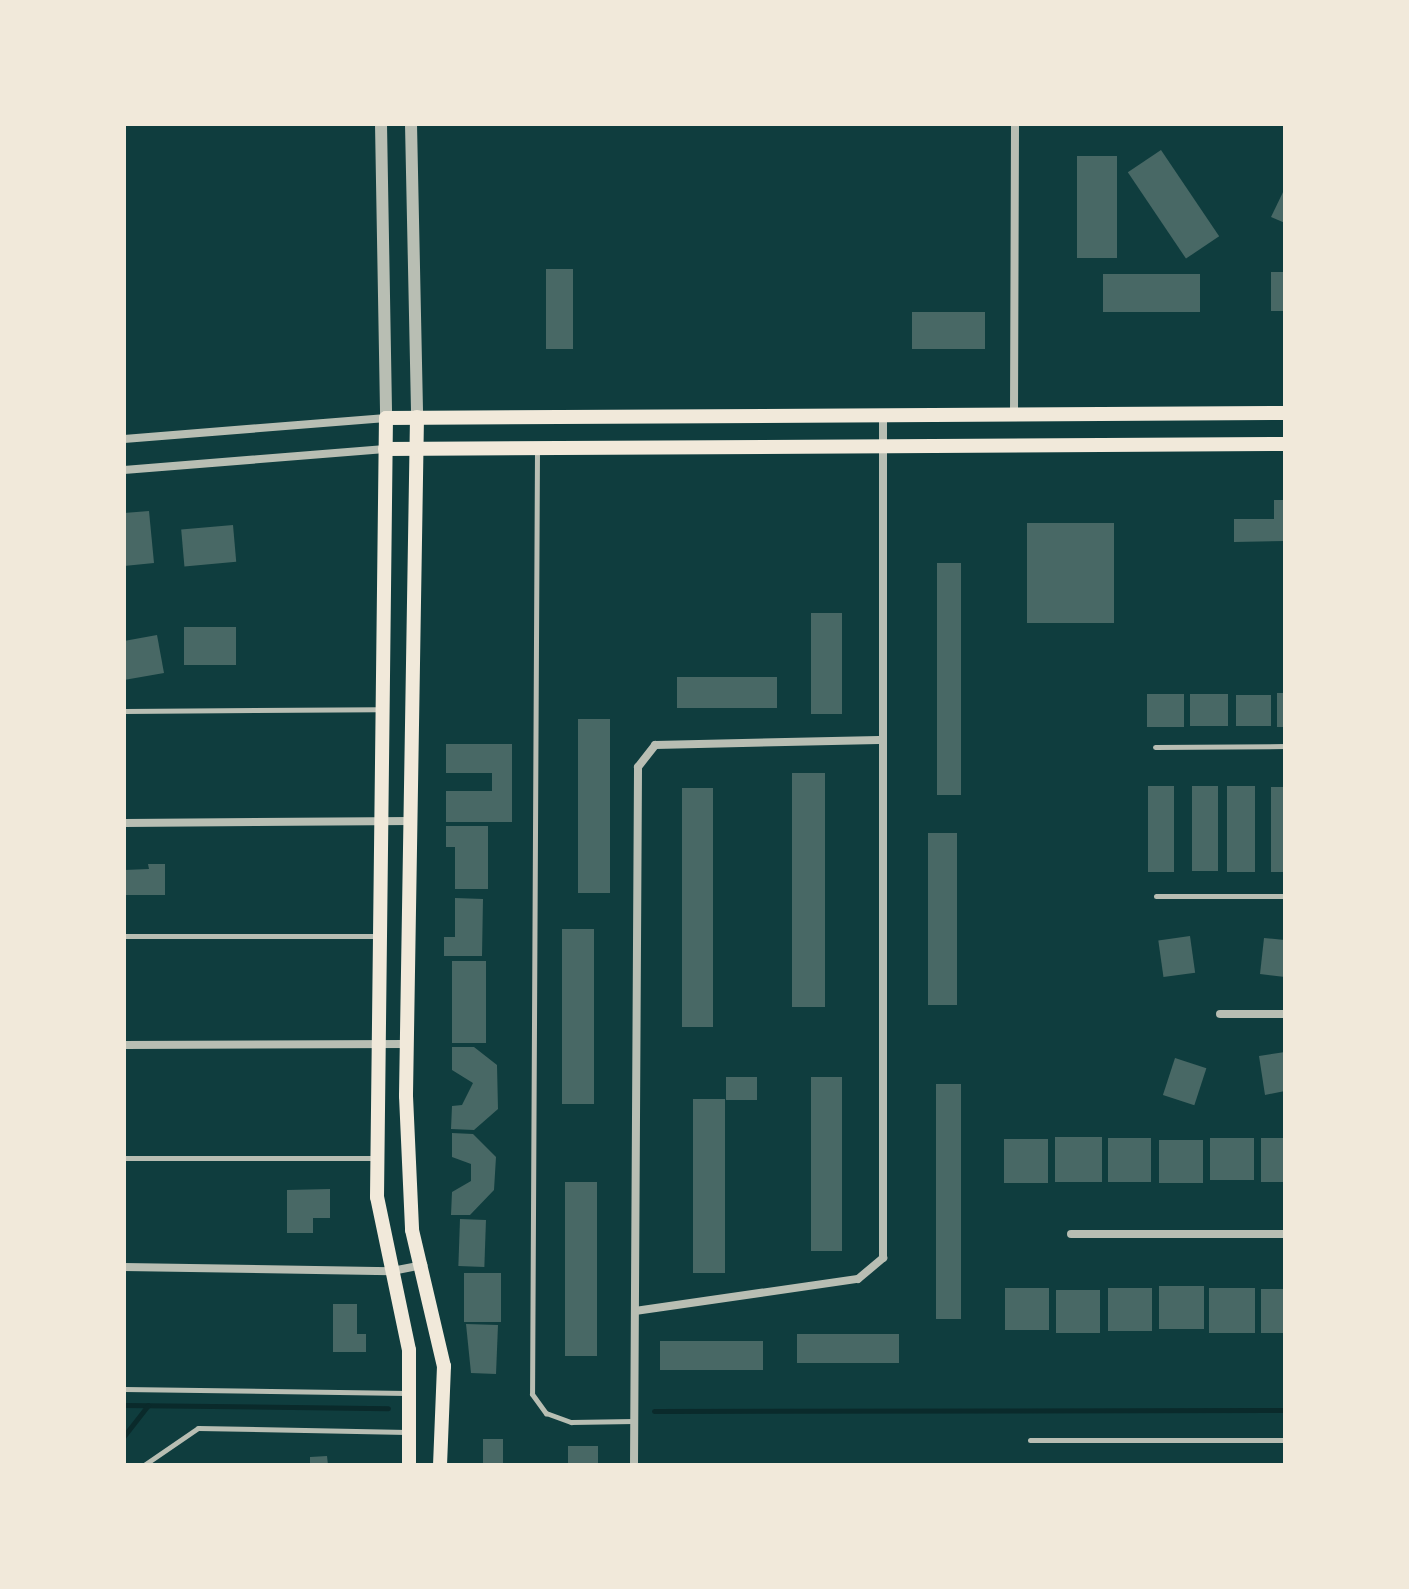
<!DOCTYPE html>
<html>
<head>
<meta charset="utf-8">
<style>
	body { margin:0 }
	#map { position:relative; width:1409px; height:1589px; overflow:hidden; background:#0f3d3e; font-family:"PT Sans",sans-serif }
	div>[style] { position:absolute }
	.stream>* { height:5px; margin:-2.5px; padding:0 2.5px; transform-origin:2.5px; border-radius:2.5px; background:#0a2a2b }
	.building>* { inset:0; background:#486865; transform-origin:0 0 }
	.service>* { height:5px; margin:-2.5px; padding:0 2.5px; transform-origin:2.5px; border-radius:2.5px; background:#b8beb3 }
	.minor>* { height:8px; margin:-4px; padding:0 4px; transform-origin:4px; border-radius:4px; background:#b8beb3 }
	.tertiary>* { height:12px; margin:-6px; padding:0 6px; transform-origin:6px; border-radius:6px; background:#b8beb3 }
	.secondary>* { height:14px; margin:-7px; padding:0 7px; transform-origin:7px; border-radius:7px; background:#f1e9da }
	span { translate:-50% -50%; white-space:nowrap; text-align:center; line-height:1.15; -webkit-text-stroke:6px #f1e9da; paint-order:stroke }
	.frame { position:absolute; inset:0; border:126px solid #f1e9da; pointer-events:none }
</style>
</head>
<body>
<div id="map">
	<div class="stream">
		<div style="left:124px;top:1405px;width:264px;rotate:0.7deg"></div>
		<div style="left:654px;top:1411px;width:631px;rotate:-0.09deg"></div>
		<div style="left:124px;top:1436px;width:39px;rotate:-52deg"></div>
	</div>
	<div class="building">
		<div style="left:1161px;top:150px;width:104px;height:40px;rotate:56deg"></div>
		<div style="left:1077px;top:156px;width:40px;height:102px"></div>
		<div style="clip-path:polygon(1285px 188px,1285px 223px,1271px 217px)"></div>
		<div style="left:546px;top:269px;width:27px;height:80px"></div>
		<div style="left:1271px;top:272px;width:14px;height:39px"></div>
		<div style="left:1103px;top:274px;width:97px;height:38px"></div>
		<div style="left:912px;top:312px;width:73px;height:37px"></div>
		<div style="clip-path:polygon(1274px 500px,1285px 500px,1285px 541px,1234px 542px,1234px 519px,1274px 519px)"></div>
		<div style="clip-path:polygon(149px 511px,154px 563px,124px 566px,124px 513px)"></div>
		<div style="left:1027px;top:523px;width:87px;height:100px"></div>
		<div style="left:233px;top:525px;width:37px;height:52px;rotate:85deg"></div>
		<div style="left:937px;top:563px;width:24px;height:232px"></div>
		<div style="left:811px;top:613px;width:31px;height:101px"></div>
		<div style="left:184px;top:627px;width:52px;height:38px"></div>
		<div style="clip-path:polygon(157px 635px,164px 673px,124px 680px,124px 641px)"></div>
		<div style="left:677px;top:677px;width:100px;height:31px"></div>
		<div style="left:1277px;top:693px;width:8px;height:34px"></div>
		<div style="left:1147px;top:694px;width:37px;height:33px"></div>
		<div style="left:1190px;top:694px;width:38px;height:32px"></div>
		<div style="left:1236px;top:695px;width:35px;height:31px"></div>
		<div style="left:578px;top:719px;width:32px;height:174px"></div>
		<div style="clip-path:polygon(446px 744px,512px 744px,512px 822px,446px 822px,446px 791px,492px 791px,492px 773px,446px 773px)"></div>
		<div style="left:792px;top:773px;width:33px;height:234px"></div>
		<div style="left:1148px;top:786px;width:26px;height:86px"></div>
		<div style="left:1192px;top:786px;width:26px;height:85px"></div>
		<div style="left:1227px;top:786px;width:28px;height:86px"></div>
		<div style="left:1271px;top:787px;width:14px;height:85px"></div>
		<div style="left:682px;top:788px;width:31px;height:239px"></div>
		<div style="clip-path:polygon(446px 826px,488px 826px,488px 889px,455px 889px,455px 847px,446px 847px)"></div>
		<div style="left:928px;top:833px;width:29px;height:172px"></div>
		<div style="clip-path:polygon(148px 864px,165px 864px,165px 895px,124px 895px,124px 870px,149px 869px)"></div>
		<div style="clip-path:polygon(455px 898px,483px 899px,482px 956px,444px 956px,444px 937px,455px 937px)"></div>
		<div style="left:562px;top:929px;width:32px;height:175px"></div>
		<div style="left:1190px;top:936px;width:37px;height:32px;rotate:82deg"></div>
		<div style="clip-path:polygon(1264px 938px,1285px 940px,1285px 977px,1260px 974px)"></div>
		<div style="left:452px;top:961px;width:34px;height:82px"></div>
		<div style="clip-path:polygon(452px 1047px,474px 1047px,497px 1065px,498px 1109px,474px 1130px,451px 1129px,452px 1106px,462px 1105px,473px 1083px,452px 1070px)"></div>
		<div style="clip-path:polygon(1285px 1052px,1285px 1091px,1265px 1095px,1259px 1056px)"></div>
		<div style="left:1175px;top:1058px;width:33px;height:39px;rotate:18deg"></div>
		<div style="left:726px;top:1077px;width:31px;height:23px"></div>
		<div style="left:811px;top:1077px;width:31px;height:174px"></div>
		<div style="left:936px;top:1084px;width:25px;height:235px"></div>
		<div style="left:693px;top:1099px;width:32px;height:174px"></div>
		<div style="clip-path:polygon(452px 1133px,473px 1134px,496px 1157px,494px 1190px,470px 1215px,451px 1215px,452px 1192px,471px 1181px,471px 1164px,452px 1157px)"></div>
		<div style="left:1055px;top:1137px;width:47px;height:45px"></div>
		<div style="left:1108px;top:1138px;width:43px;height:44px"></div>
		<div style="left:1210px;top:1138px;width:44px;height:42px"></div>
		<div style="left:1261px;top:1138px;width:24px;height:44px"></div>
		<div style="left:1004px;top:1139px;width:44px;height:44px"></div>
		<div style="left:1159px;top:1140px;width:44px;height:43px"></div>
		<div style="left:565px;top:1182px;width:32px;height:174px"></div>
		<div style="clip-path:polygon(330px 1189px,330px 1218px,313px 1218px,313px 1233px,287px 1233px,287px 1190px)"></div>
		<div style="left:460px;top:1219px;width:26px;height:47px;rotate:2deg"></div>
		<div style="left:464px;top:1273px;width:37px;height:49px"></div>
		<div style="left:1159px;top:1286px;width:45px;height:43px"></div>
		<div style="left:1005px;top:1288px;width:44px;height:42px"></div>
		<div style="left:1108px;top:1288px;width:44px;height:43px"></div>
		<div style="left:1209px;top:1288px;width:46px;height:45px"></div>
		<div style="left:1261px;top:1289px;width:24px;height:44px"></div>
		<div style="left:1056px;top:1290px;width:44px;height:43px"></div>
		<div style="clip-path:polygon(333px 1304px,357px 1304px,357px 1334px,366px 1334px,366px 1352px,333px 1352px)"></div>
		<div style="clip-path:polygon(466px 1324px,498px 1325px,496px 1374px,471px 1373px)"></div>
		<div style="left:797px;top:1334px;width:102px;height:29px"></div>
		<div style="left:660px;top:1341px;width:103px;height:29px"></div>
		<div style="left:483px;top:1439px;width:20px;height:26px"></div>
		<div style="left:568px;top:1446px;width:30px;height:19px"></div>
		<div style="clip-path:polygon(327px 1456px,328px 1465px,310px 1465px,310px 1457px)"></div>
	</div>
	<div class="service">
		<div style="left:537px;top:451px;width:943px;rotate:90.3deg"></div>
		<div style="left:532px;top:1394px;width:24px;rotate:54deg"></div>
		<div style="left:546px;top:1413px;width:27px;rotate:20deg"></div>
		<div style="left:571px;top:1422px;width:63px;rotate:-0.9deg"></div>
		<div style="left:124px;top:711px;width:255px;rotate:-0.4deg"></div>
		<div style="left:1155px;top:747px;width:130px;rotate:-0.4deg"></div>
		<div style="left:1156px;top:896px;width:129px"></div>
		<div style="left:124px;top:936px;width:254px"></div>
		<div style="left:124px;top:1158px;width:252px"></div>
		<div style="left:124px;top:1389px;width:283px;rotate:0.8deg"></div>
		<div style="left:1030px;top:1440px;width:255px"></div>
		<div style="left:144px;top:1465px;width:65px;rotate:-34.4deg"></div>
		<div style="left:198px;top:1428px;width:209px;rotate:1.1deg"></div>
	</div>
	<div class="minor">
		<div style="left:1014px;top:413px;width:289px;rotate:-89.8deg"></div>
		<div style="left:124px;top:439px;width:263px;rotate:-4.6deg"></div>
		<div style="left:124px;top:470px;width:262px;rotate:-4.6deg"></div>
		<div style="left:124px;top:823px;width:287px;rotate:-0.4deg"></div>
		<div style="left:1220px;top:1014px;width:65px"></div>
		<div style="left:124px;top:1045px;width:284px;rotate:-0.2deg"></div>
		<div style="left:1071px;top:1234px;width:214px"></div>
		<div style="left:124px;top:1267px;width:268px;rotate:0.9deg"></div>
		<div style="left:392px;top:1271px;width:32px;rotate:-11deg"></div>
		<div style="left:635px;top:1311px;width:225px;rotate:-8.2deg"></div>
		<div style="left:858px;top:1279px;width:33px;rotate:-40deg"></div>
		<div style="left:883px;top:1258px;width:844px;rotate:-90deg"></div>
		<div style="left:634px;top:1465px;width:698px;rotate:-89.67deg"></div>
		<div style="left:638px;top:767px;width:28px;rotate:-52deg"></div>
		<div style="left:655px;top:745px;width:224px;rotate:-1.3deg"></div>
	</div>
	<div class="tertiary">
		<div style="left:381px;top:124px;width:294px;rotate:89deg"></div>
		<div style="left:411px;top:124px;width:293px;rotate:88.8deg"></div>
	</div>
	<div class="secondary">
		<div style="left:417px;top:417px;width:679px;rotate:90.93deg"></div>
		<div style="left:406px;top:1096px;width:134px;rotate:87.4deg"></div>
		<div style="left:412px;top:1230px;width:140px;rotate:76.8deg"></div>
		<div style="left:444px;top:1366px;width:99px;rotate:92.3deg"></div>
		<div style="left:385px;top:449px;width:900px;rotate:-0.32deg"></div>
		<div style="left:409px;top:1465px;width:115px;rotate:-90deg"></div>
		<div style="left:409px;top:1350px;width:156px;rotate:-101.8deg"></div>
		<div style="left:377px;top:1197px;width:779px;rotate:-89.34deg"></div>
		<div style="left:386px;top:418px;width:899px;rotate:-0.32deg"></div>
	</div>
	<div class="frame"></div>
</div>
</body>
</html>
